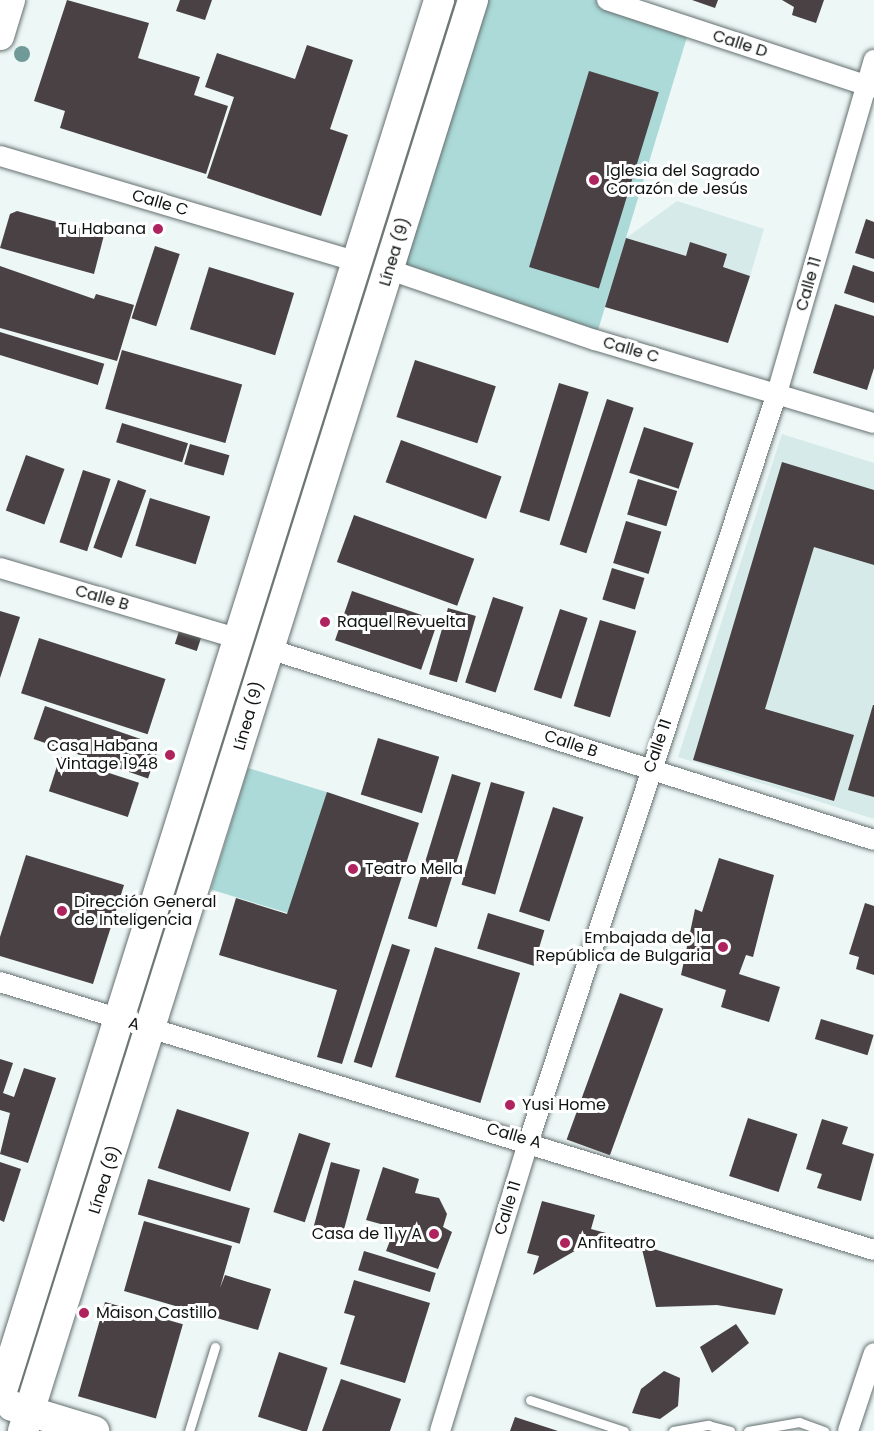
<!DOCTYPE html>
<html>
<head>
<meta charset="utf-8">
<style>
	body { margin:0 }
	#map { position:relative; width:874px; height:1431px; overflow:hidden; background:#ecf7f6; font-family:Poppins,sans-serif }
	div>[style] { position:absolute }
	.built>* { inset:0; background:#d6ebe9 }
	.green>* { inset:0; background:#abdad8; transform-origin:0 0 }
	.building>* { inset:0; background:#494143; transform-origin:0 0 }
	.roads { filter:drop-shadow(0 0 2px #656f6f) drop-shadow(0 0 2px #656f6f) }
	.lane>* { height:9px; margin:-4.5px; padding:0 4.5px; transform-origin:4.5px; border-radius:4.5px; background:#fff }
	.street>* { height:20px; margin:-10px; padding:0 10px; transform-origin:10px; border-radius:10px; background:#fff }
	.secondary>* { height:27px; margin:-13.5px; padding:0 13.5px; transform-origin:13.5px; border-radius:13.5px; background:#fff }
	.primary>* { height:30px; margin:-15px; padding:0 15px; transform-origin:15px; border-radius:15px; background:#fff }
	.trees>* { width:16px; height:16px; margin:-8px; border-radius:50%; background:#709a98 }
	.dots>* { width:16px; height:16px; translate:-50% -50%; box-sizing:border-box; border:3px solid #fff; border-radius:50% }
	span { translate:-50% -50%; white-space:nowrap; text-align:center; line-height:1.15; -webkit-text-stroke:6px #fff; paint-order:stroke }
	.street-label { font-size:16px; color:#101313 }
	.poi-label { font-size:16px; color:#101313 }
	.left { translate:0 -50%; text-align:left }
	.right { translate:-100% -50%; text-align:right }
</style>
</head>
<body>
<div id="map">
	<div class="built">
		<div style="clip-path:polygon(677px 201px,764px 229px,750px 276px,626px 238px)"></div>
		<div style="clip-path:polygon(782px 434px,874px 463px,874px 819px,678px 757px)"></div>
	</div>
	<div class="green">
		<div style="clip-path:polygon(473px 0,608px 0,690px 27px,595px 340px,390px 270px)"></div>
		<div style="left:248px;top:768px;width:83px;height:127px;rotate:17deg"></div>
	</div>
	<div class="building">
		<div style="clip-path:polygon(67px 0,149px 23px,138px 58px,200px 77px,194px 95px,228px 106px,206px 174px,60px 128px,65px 111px,34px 101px)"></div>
		<div style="clip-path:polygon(180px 0,212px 0,205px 20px,176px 11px)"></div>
		<div style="clip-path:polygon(692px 0,718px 0,715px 8px)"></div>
		<div style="clip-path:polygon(782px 0,824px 0,816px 23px,792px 15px,794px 7px)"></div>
		<div style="clip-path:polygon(307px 45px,353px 60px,330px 129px,348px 135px,321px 216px,207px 178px,234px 97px,205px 87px,217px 53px,295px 79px)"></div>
		<div style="left:589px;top:71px;width:73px;height:205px;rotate:17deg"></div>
		<div style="clip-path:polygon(17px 211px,104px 235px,94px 274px,0 248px,10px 214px)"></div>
		<div style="clip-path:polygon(866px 219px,874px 222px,874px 259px,855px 253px)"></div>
		<div style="clip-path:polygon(626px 238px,686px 256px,690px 242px,727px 254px,723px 267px,750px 276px,728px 343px,605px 307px)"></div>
		<div style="left:155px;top:246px;width:26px;height:76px;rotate:18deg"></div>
		<div style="clip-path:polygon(853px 265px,874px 272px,874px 303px,844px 293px)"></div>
		<div style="clip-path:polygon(0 266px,94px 299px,96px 294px,134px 305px,117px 361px,0 328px)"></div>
		<div style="left:209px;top:267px;width:89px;height:65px;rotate:17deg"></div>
		<div style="clip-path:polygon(835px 304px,874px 316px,874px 368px,867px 390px,813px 373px)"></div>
		<div style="left:0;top:332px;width:109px;height:22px;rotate:17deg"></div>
		<div style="left:122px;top:350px;width:125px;height:61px;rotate:16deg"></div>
		<div style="left:415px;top:360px;width:85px;height:60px;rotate:18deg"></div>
		<div style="left:559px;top:383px;width:31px;height:135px;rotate:17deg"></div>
		<div style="left:607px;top:399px;width:28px;height:153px;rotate:18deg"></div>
		<div style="left:122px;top:423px;width:69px;height:20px;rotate:17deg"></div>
		<div style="left:644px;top:427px;width:52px;height:48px;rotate:18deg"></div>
		<div style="left:401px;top:440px;width:107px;height:45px;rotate:20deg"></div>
		<div style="left:190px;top:444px;width:41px;height:21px;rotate:16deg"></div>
		<div style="left:26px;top:455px;width:41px;height:59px;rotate:20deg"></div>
		<div style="clip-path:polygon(782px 462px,874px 490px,874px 565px,814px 547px,765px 709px,854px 735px,834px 801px,693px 760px)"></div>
		<div style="left:83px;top:470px;width:29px;height:76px;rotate:18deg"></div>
		<div style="left:638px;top:479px;width:41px;height:37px;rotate:17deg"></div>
		<div style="left:118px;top:480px;width:30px;height:72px;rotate:20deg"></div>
		<div style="left:150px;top:498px;width:63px;height:50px;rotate:17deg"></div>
		<div style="left:354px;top:515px;width:128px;height:50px;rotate:20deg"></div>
		<div style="left:626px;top:521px;width:37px;height:44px;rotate:17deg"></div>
		<div style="left:612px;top:568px;width:34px;height:33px;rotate:17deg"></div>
		<div style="left:352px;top:591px;width:91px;height:52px;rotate:19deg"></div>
		<div style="left:493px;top:597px;width:32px;height:90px;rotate:18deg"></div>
		<div style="left:448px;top:608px;width:29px;height:69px;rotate:16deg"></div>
		<div style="left:560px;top:609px;width:29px;height:85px;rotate:18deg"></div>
		<div style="clip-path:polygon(0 611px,20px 617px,0 678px)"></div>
		<div style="left:600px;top:620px;width:38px;height:90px;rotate:17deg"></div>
		<div style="left:182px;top:622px;width:23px;height:23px;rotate:18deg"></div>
		<div style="left:39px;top:638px;width:133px;height:58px;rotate:18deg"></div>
		<div style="clip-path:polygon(873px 705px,874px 705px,874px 797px,848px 790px)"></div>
		<div style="left:45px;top:706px;width:121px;height:35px;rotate:19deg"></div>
		<div style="left:378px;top:738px;width:64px;height:59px;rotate:17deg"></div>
		<div style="left:60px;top:757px;width:83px;height:36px;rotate:18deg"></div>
		<div style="left:452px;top:774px;width:30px;height:151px;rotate:17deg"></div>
		<div style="left:491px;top:782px;width:35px;height:107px;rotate:16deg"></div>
		<div style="clip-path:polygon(327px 792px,419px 823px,342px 1064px,317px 1057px,337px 990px,219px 955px,236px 898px,287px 914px)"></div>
		<div style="left:553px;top:807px;width:32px;height:110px;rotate:18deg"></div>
		<div style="clip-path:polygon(26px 855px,124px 885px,93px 984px,0 956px,0 937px)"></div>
		<div style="clip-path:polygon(719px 858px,774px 875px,753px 957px,746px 955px,739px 974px,780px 987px,769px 1022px,721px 1007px,726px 990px,681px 975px,695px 909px,702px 912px)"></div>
		<div style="clip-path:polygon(865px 903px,874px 906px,874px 975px,856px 969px,859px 957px,849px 954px)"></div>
		<div style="left:488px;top:913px;width:59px;height:37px;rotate:17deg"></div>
		<div style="left:392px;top:944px;width:19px;height:124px;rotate:18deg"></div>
		<div style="left:435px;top:947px;width:89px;height:136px;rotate:17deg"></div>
		<div style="left:620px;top:993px;width:46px;height:156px;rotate:20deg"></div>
		<div style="left:821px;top:1019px;width:55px;height:21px;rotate:17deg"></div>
		<div style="clip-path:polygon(0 1059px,13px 1063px,3px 1093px,14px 1097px,24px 1068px,56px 1078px,28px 1163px,0 1154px,10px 1113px,0 1110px)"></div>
		<div style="left:177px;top:1109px;width:76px;height:62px;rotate:18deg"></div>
		<div style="left:748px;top:1118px;width:52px;height:61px;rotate:18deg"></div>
		<div style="clip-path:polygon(822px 1119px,848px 1127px,842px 1144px,874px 1154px,861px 1201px,817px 1188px,822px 1174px,806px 1169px)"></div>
		<div style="left:299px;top:1133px;width:33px;height:83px;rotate:18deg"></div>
		<div style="clip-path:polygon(0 1162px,21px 1169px,4px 1222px,0 1220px)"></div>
		<div style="left:331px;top:1162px;width:30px;height:66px;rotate:15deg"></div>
		<div style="clip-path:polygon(383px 1167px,419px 1179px,415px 1193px,439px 1198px,447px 1214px,443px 1227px,452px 1232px,438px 1269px,386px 1251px,395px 1228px,366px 1220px)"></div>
		<div style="left:148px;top:1179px;width:106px;height:37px;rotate:16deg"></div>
		<div style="clip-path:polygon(542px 1201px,595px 1215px,591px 1229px,606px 1233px,533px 1275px,539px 1256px,527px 1253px)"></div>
		<div style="clip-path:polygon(144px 1221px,232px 1246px,220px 1288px,225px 1275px,271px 1289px,258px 1330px,124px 1291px)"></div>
		<div style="clip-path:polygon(641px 1245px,783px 1289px,775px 1315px,717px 1305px,656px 1307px)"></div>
		<div style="left:364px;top:1251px;width:75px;height:20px;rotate:17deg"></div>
		<div style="clip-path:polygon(354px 1280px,430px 1303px,405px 1383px,340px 1364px,355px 1316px,344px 1313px)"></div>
		<div style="left:105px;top:1302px;width:81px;height:98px;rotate:16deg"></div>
		<div style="clip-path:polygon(736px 1324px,749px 1343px,712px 1373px,700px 1347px)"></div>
		<div style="left:279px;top:1352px;width:51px;height:68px;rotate:18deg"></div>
		<div style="clip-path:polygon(664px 1371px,680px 1378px,678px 1406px,660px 1419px,632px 1413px,641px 1389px)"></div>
		<div style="clip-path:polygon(341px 1379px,401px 1399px,390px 1431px,322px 1431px)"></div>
		<div style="clip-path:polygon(515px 1417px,558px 1431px,510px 1431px)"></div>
	</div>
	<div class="roads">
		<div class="lane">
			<div style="left:530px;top:1400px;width:99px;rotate:18.3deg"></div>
			<div style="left:189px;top:1431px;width:88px;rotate:-72.8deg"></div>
			<div style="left:673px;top:1431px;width:36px;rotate:-10deg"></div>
			<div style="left:708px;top:1425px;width:23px;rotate:15deg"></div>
			<div style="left:748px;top:1431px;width:52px;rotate:-10deg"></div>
			<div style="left:799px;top:1422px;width:27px;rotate:20deg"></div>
		</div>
		<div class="street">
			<div style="left:607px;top:0;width:281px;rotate:18.2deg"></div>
			<div style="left:0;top:156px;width:369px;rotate:16.5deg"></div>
			<div style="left:390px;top:270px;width:217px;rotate:18.9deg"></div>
			<div style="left:595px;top:340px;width:291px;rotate:16.6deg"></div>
			<div style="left:0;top:568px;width:249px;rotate:16.5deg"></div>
			<div style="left:269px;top:649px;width:634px;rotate:17.52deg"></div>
			<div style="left:0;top:982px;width:914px;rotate:17.05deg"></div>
			<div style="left:440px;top:1431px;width:304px;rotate:-73deg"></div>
			<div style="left:529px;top:1140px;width:787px;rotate:-71.63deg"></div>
			<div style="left:777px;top:393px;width:347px;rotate:-73.8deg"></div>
			<div style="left:848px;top:1431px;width:82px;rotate:-71.6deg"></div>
		</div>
		<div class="secondary">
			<div style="left:0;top:36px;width:38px;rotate:-73deg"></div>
		</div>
		<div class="primary">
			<div style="left:0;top:1397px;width:1464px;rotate:-72.55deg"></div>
			<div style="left:12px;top:1406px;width:86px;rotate:17deg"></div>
			<div style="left:23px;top:1431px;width:1500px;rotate:-72.54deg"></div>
		</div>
	</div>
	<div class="trees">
		<div style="left:22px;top:54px"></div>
	</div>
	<div class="dots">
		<div style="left:594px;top:180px;background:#af235f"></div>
		<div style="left:158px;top:229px;background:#af235f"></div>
		<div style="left:325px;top:622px;background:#af235f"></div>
		<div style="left:170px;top:755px;background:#af235f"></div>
		<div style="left:353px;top:869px;background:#af235f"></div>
		<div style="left:62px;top:911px;background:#af235f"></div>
		<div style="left:723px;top:947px;background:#af235f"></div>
		<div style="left:510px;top:1105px;background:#af235f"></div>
		<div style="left:434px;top:1234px;background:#af235f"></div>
		<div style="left:565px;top:1243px;background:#af235f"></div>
		<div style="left:84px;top:1313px;background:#af235f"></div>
	</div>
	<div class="street-label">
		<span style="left:740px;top:44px;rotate:18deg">Calle D</span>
		<span style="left:160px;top:203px;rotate:16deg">Calle C</span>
		<span style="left:395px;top:252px;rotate:-73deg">Línea (9)</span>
		<span style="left:809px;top:284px;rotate:-74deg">Calle 11</span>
		<span style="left:631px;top:350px;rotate:16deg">Calle C</span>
		<span style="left:102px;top:598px;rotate:16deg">Calle B</span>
		<span style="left:249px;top:716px;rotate:-74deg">Línea (9)</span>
		<span style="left:571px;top:744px;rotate:18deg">Calle B</span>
		<span style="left:658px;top:746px;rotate:-71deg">Calle 11</span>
		<span style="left:134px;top:1024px;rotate:16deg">A</span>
		<span style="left:514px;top:1136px;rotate:16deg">Calle A</span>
		<span style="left:105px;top:1180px;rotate:-72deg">Línea (9)</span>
		<span style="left:508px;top:1208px;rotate:-73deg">Calle 11</span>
	</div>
	<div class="poi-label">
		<span class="left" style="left:606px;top:180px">Iglesia del Sagrado<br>Corazón de Jesús</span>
		<span class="right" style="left:146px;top:229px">Tu Habana</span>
		<span class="left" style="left:337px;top:622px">Raquel Revuelta</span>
		<span class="right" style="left:158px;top:755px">Casa Habana<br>Vintage 1948</span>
		<span class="left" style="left:365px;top:869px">Teatro Mella</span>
		<span class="left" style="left:74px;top:911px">Dirección General<br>de Inteligencia</span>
		<span class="right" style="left:711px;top:947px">Embajada de la<br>República de Bulgaria</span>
		<span class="left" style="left:522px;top:1105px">Yusi Home</span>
		<span class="right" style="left:422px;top:1234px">Casa de 11 y A</span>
		<span class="left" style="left:577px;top:1243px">Anfiteatro</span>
		<span class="left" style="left:96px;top:1313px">Maison Castillo</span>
	</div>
</div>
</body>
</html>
